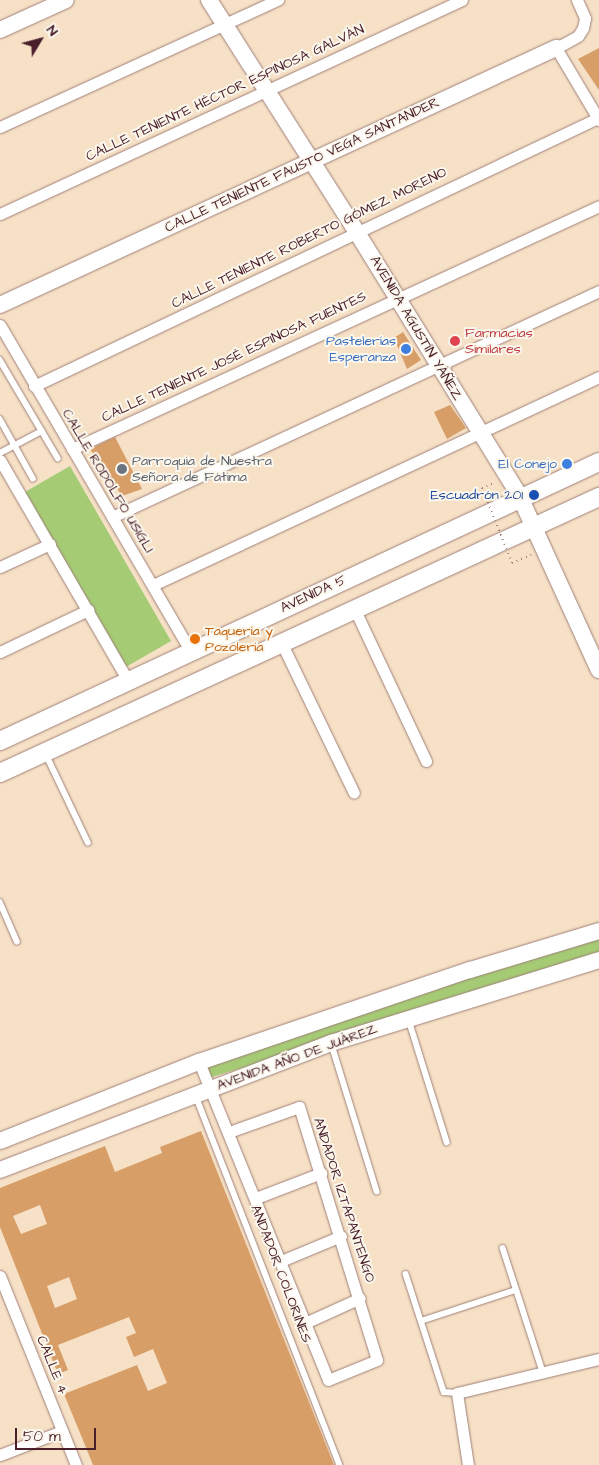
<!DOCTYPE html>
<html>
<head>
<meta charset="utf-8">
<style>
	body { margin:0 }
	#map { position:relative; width:599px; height:1465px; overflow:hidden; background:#f6e0c6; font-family:"Architects Daughter",sans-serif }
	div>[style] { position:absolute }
	.green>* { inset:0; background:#a5cb75; transform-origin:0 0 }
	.building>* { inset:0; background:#d79e67 }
	.path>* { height:2px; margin-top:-1px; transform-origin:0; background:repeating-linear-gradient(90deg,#a08078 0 1px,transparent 0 5px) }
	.roads { filter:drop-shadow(0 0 1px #a08078) drop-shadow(0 0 1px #a08078) }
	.lane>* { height:5.5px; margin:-2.75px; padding:0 2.75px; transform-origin:2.75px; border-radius:2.75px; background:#fff }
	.street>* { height:11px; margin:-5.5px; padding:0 5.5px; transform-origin:5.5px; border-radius:5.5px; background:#fff }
	.secondary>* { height:16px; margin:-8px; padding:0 8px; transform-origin:8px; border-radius:8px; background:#fff }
	.primary>* { height:18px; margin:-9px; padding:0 9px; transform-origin:9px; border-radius:9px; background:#fff }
	.path-bridge>* { height:2px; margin-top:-1px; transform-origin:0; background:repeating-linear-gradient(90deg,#a08078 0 1px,transparent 0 5px) }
	.dots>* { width:14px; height:14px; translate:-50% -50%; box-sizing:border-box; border:2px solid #fbf7ec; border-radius:50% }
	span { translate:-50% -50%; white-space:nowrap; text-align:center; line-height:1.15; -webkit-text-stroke:4px #fbf7ec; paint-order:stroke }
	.street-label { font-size:14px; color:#4a1f2b }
	.health-label { font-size:14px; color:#be3a42 }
	.left { translate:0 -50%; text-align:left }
	.shop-label { font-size:14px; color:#366cbe }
	.right { translate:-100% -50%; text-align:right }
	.worship-label { font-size:14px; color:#5b616d }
	.transit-label { font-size:14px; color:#164399 }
	.food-label { font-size:14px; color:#c56008 }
	.north { position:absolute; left:15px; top:15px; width:50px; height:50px; -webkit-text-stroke:4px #fbf7ec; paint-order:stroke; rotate:53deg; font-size:14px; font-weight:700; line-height:20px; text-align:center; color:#4a1f2b }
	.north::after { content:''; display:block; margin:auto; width:18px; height:22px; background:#4a1f2b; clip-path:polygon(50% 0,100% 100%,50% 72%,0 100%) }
	.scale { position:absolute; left:15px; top:1428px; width:81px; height:22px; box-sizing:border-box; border:2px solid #4a1f2b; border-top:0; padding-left:6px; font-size:15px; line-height:18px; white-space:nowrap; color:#4a1f2b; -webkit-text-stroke:4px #fbf7ec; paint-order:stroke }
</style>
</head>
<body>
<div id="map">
	<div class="green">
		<div style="left:70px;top:466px;width:202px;height:54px;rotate:60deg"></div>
		<div style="clip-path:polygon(599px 931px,599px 958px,212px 1077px,209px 1073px,209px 1064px)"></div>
	</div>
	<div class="building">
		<div style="clip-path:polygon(599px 48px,599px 90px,578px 59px)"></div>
		<div style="clip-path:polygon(403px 332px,421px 360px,407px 369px,394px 338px)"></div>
		<div style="clip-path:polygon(450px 405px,466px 428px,447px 439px,434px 412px)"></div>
		<div style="clip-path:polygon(115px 437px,142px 489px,122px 496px,90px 449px)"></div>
		<div style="clip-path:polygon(evenodd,201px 1131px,334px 1465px,93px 1465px,87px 1450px,64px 1394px,137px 1365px,148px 1391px,167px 1383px,153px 1349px,134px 1357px,126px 1337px,136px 1333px,129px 1317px,58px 1345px,68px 1370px,58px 1374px,0 1227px,0 1188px,105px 1146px,115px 1172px,162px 1153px,160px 1147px,201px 1131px,40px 1205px,47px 1224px,21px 1234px,13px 1216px,40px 1205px,201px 1131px,69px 1277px,77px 1299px,55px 1308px,47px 1286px,69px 1277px)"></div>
	</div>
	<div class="path">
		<div style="left:482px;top:488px;width:15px;rotate:-23deg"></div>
		<div style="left:512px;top:563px;width:21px;rotate:-23deg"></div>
	</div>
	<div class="roads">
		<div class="lane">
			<div style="left:0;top:360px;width:114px;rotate:59.4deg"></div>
			<div style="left:0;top:419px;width:68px;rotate:60.8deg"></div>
			<div style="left:0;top:453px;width:47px;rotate:-27.6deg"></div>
			<div style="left:46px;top:754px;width:98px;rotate:64.5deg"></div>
			<div style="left:0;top:902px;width:43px;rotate:66.4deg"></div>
			<div style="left:409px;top:1020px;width:128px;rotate:72.7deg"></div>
			<div style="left:332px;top:1045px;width:153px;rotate:72.9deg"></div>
			<div style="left:196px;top:1096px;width:396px;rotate:68.7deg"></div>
			<div style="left:503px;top:1248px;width:130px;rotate:72.1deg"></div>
			<div style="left:406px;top:1274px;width:124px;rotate:72.1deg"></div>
			<div style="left:444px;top:1392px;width:13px;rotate:4deg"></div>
			<div style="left:421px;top:1321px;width:100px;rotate:-18.1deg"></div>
		</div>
		<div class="street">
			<div style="left:577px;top:0;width:20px;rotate:66deg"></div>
			<div style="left:585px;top:18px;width:10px;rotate:101deg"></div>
			<div style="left:583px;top:28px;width:9px;rotate:122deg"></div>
			<div style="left:578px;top:36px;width:25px;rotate:151deg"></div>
			<div style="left:556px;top:48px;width:84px;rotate:59.2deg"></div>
			<div style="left:0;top:127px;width:306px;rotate:-24.6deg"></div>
			<div style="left:0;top:214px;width:509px;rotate:-24.85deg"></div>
			<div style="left:0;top:325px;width:379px;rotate:59.7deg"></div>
			<div style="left:34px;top:386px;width:624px;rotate:-25.42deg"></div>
			<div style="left:72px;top:449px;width:580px;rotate:-24.75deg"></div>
			<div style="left:0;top:460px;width:255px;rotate:59.9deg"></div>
			<div style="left:112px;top:517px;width:537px;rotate:-24.89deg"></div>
			<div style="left:0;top:567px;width:55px;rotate:-24.7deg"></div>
			<div style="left:153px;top:585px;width:492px;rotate:-25deg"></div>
			<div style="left:355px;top:610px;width:167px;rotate:64.8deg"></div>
			<div style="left:282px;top:644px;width:165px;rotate:64.2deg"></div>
			<div style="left:0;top:652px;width:98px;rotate:-25.5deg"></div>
			<div style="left:199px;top:1062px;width:343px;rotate:67.9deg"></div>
			<div style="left:328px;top:1380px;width:53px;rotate:-22.2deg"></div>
			<div style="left:377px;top:1360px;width:265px;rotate:-107.1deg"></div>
			<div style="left:299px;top:1107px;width:74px;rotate:160.3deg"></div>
			<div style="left:256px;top:1198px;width:70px;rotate:-21deg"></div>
			<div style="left:281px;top:1261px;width:65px;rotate:-22.6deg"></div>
			<div style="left:0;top:1276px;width:204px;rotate:68.1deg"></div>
			<div style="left:305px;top:1323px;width:60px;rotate:-24.4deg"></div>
			<div style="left:0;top:1455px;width:66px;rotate:-21.2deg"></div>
			<div style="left:468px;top:1465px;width:73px;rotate:-98.7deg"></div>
			<div style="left:457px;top:1393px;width:146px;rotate:-13.5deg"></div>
		</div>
		<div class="secondary">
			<div style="left:209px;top:0;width:274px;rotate:57.5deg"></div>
			<div style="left:356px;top:231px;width:312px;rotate:58.3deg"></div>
			<div style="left:520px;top:497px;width:190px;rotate:65.5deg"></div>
			<div style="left:0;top:30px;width:72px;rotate:-24.4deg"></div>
			<div style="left:0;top:305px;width:613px;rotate:-24.81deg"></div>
			<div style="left:0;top:1141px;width:214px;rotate:-21.7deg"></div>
			<div style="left:199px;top:1062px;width:286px;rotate:-18.8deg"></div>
			<div style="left:470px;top:970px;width:135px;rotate:-16.8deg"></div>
			<div style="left:0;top:1170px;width:355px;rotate:-21deg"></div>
			<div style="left:331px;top:1043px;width:281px;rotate:-17.2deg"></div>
		</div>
		<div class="primary">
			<div style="left:0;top:741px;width:661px;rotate:-24.97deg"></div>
			<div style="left:0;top:773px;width:660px;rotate:-24.74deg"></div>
		</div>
	</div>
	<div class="path-bridge">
		<div style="left:482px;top:488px;width:81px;rotate:68.2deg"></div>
	</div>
	<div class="dots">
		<div style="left:455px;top:341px;background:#e0444e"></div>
		<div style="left:406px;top:349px;background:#3f7fe0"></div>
		<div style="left:567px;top:464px;background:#3f7fe0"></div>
		<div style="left:122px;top:469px;background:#6b7280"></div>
		<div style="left:534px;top:495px;background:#1a4fb4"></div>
		<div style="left:195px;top:639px;background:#e8710a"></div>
	</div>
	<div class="street-label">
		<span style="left:225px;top:93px;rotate:-25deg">CALLE TENIENTE HÉCTOR ESPINOSA GALVÁN</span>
		<span style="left:302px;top:165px;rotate:-25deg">CALLE TENIENTE FAUSTO VEGA SANTANDER</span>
		<span style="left:309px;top:238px;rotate:-26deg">CALLE TENIENTE ROBERTO GÓMEZ MORENO</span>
		<span style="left:416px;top:328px;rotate:59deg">AVENIDA AGUSTÍN YÁÑEZ</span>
		<span style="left:234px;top:357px;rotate:-25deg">CALLE TENIENTE JOSÉ ESPINOSA FUENTES</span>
		<span style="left:108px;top:481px;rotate:59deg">CALLE RODOLFO USIGLI</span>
		<span style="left:313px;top:594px;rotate:-25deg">AVENIDA 5</span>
		<span style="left:297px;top:1057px;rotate:-20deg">AVENIDA AÑO DE JUÁREZ</span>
		<span style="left:344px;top:1200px;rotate:72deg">ANDADOR IZTAPANTENGO</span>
		<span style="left:281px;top:1274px;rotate:69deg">ANDADOR COLORINES</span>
		<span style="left:52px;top:1365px;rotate:68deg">CALLE 4</span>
	</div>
	<div class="health-label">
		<span class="left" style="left:465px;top:341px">Farmacias<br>Similares</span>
	</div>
	<div class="shop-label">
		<span class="right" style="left:396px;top:349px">Pastelerías<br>Esperanza</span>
		<span class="right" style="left:557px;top:464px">El Conejo</span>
	</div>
	<div class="worship-label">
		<span class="left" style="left:132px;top:469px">Parroquia de Nuestra<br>Señora de Fátima</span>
	</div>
	<div class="transit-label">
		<span class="right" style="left:523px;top:495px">Escuadrón 201</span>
	</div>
	<div class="food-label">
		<span class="left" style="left:205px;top:639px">Taquería y<br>Pozolería</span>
	</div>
	<div class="north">N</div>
	<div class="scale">50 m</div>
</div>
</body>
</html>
